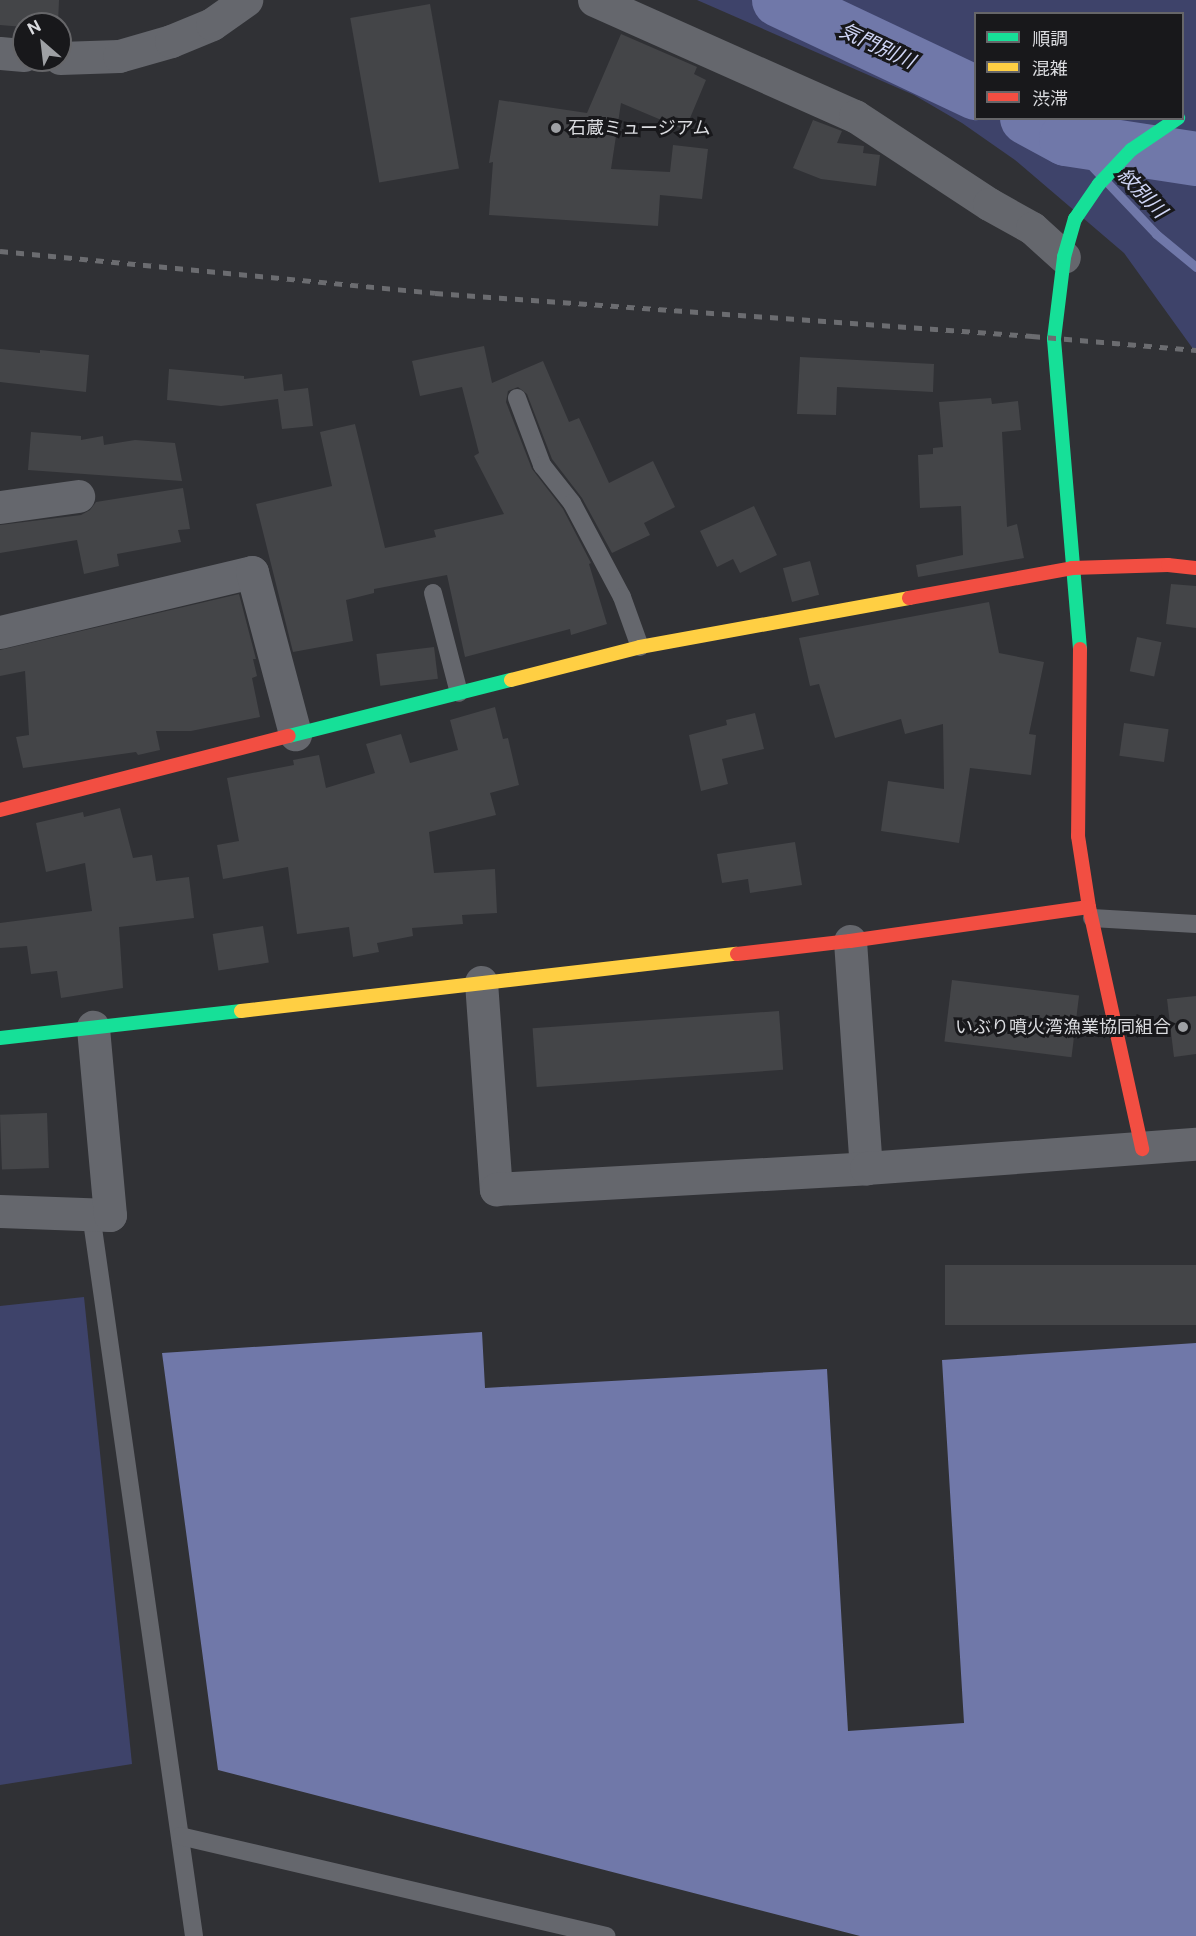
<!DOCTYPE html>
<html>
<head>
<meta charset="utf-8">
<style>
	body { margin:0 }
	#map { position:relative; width:1196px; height:1936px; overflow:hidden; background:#303135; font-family:"Public Sans","Noto Sans JP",sans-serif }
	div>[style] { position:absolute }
	.green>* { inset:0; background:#3e436a }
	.water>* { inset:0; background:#7078a9 }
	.stream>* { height:9px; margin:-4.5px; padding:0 4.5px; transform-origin:4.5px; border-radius:4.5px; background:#7078a9 }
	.river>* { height:54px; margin:-27px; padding:0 27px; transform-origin:27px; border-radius:27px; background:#7078a9 }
	.building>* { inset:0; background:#444548; transform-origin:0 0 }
	.lane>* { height:18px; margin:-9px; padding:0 9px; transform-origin:9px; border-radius:9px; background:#65676d }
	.street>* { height:33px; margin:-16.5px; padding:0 16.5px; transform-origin:16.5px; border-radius:16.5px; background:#65676d }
	.fast>* { height:14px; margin:-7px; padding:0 7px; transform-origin:7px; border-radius:7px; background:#16e098 }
	.slow>* { height:14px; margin:-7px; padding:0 7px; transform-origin:7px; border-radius:7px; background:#ffcf43 }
	.jam>* { height:14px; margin:-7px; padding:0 7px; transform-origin:7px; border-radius:7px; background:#f24e42 }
	.rail>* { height:4.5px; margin-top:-2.25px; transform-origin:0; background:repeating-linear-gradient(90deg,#6b6c70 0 8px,transparent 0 16px) }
	.dots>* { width:16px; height:16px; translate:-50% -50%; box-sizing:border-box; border:3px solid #18181b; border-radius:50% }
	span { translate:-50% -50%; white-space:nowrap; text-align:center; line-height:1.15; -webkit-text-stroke:6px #18181b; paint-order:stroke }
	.poi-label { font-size:18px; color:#dadbdf }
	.left { translate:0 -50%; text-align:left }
	.right { translate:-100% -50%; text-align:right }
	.water-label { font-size:20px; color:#d0d6f6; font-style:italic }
	.legend { position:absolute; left:974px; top:12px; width:210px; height:108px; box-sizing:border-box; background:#18181b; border:2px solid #666669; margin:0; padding:8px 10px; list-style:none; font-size:18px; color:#dadbdf }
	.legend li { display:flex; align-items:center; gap:12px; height:30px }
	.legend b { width:30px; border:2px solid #666669 }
	.north { position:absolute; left:12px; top:12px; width:60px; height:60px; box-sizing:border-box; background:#18181b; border:2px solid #666669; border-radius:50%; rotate:332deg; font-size:16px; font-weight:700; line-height:24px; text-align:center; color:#dadbdf }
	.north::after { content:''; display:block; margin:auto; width:21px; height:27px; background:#9ea0a4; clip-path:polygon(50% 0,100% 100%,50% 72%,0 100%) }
</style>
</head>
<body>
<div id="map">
	<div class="green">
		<div style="clip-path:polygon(evenodd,697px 0,1196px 0,1196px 353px,1124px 253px,1015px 160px,962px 123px,914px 95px,697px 0,976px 14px,1182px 14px,1182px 118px,976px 118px,976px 14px)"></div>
		<div style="clip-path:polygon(84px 1297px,132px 1764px,0 1785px,0 1306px)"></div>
	</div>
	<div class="water">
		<div style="clip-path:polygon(482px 1332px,485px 1388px,827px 1369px,848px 1731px,964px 1723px,942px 1360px,1196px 1343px,1196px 1936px,860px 1936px,218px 1770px,162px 1353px)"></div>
	</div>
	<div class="stream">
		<div style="left:1066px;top:139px;width:131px;rotate:46.5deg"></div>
		<div style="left:1156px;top:234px;width:52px;rotate:39.5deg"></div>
	</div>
	<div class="river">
		<div style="left:779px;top:0;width:218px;rotate:25.3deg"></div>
		<div style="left:1027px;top:118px;width:44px;rotate:28.3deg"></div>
		<div style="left:1066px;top:139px;width:132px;rotate:8.7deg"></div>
	</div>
	<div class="building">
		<div style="clip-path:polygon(0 0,59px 0,58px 24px,24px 24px,24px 27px,0 25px)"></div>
		<div style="left:430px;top:4px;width:167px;height:81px;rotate:80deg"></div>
		<div style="clip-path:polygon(621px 34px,697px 67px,694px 74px,706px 80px,685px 130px,621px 103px,611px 169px,670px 172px,673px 145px,708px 149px,702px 199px,660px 195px,658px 226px,489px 215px,493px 162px,489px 163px,499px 100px,587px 113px)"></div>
		<div style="clip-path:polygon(813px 120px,842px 131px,837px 143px,864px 146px,863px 153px,880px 155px,876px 186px,821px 179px,793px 168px)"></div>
		<div style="clip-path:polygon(484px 346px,492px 383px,543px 361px,569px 422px,579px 418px,609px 483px,653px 461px,675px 507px,644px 523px,650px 535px,612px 553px,582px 498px,552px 459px,527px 394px,518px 387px,508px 391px,506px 402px,532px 469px,563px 509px,591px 563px,589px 564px,607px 624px,571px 635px,570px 629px,465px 657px,447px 575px,374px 589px,374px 593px,346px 600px,353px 641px,293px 652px,256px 504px,332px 486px,320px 432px,355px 424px,385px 548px,436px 537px,434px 530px,504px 514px,474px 456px,479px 453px,462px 387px,420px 396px,412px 361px)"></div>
		<div style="clip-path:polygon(0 349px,40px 353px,40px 350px,89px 355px,86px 392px,0 382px)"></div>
		<div style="clip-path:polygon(800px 357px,934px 364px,933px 392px,837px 387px,836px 415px,797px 414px)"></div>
		<div style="clip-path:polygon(169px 369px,244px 376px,244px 379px,282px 374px,284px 391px,308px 388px,313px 426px,282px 429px,278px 399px,221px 406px,167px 400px)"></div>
		<div style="clip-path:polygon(991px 398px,992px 404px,1018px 401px,1021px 430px,1002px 432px,1007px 527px,1017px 524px,1024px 558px,918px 577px,916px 565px,963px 555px,961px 506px,920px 508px,918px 455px,933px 454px,933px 448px,943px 447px,939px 402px)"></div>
		<div style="clip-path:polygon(31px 432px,81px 436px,81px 440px,103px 436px,104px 445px,135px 440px,175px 443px,182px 481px,28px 470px)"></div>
		<div style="clip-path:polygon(183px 488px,190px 529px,178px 530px,181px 542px,117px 554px,119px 566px,84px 574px,77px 540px,0 553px,0 525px,81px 515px,90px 510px,96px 502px)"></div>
		<div style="clip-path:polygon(754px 506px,777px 555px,740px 573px,733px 559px,717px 567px,700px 531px)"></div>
		<div style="left:810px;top:561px;width:35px;height:28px;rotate:75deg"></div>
		<div style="clip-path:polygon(1171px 584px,1196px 586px,1196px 628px,1166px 624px)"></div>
		<div style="clip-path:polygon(239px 594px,256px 659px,253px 659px,257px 676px,252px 678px,260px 717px,191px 731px,156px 731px,160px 750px,138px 755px,136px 752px,23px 768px,16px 737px,29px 735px,25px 671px,0 676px,0 650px)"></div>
		<div style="clip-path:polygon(989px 602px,999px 653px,1044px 662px,1029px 734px,1036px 735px,1031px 775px,970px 768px,959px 843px,881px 831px,888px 781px,944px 789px,943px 724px,905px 734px,901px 719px,835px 738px,819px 684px,810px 686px,799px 638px)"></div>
		<div style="left:1137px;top:637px;width:25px;height:35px;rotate:12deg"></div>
		<div style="left:434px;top:647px;width:32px;height:58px;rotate:83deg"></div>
		<div style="clip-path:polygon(495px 707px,503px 739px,508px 738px,519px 785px,490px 793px,496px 815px,429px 832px,434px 873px,495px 869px,497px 913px,462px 915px,463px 924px,412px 928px,413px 936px,377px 943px,379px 952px,353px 957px,349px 927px,297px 934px,288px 867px,223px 879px,217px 845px,239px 841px,227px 778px,294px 765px,293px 760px,319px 755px,326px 788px,375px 773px,366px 744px,401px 734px,410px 763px,458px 750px,450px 720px)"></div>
		<div style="clip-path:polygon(755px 713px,764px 749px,722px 759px,728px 784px,701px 791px,689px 735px,727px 725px,726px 720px)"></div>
		<div style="left:1124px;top:723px;width:45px;height:33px;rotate:8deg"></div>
		<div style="clip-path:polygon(120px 808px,133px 858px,152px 855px,156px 881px,189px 877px,194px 918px,119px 927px,123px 988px,61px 998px,57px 971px,31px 974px,27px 946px,0 948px,0 923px,92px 911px,85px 863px,46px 872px,36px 823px,83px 812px,84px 817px)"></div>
		<div style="clip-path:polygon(795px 842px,802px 885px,750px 893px,748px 879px,722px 883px,717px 854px)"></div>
		<div style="left:263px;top:926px;width:37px;height:51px;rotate:81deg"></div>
		<div style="left:952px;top:980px;width:128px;height:62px;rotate:7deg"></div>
		<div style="clip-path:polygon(1196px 996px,1196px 1054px,1174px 1057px,1167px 999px)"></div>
		<div style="left:779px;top:1011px;width:59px;height:247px;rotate:86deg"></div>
		<div style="left:47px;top:1113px;width:55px;height:47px;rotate:88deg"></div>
		<div style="left:1196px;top:1265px;width:60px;height:251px;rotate:90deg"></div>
	</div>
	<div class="lane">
		<div style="left:517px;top:398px;width:72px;rotate:69.5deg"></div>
		<div style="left:542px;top:465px;width:48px;rotate:51.7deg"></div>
		<div style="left:572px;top:503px;width:106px;rotate:62deg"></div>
		<div style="left:622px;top:597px;width:53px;rotate:70.2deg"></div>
		<div style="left:433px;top:593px;width:103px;rotate:75.4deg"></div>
		<div style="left:1092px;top:918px;width:104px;rotate:3.3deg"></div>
		<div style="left:91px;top:1214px;width:729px;rotate:81.88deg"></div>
		<div style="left:180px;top:1836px;width:438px;rotate:13.2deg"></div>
	</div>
	<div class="street">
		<div style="left:594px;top:0;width:286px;rotate:24deg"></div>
		<div style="left:855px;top:116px;width:160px;rotate:33.3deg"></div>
		<div style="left:989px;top:204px;width:49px;rotate:29.2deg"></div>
		<div style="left:1032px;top:228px;width:43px;rotate:42.2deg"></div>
		<div style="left:0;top:53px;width:24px;rotate:5deg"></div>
		<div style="left:60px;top:58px;width:59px;rotate:-1.9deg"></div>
		<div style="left:119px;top:56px;width:54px;rotate:-16.1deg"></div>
		<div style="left:171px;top:41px;width:44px;rotate:-22.5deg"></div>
		<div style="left:212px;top:24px;width:42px;rotate:-35.2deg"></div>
		<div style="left:0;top:507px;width:79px;rotate:-8deg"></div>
		<div style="left:0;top:632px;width:259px;rotate:-13.4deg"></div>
		<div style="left:252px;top:572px;width:168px;rotate:75.1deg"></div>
		<div style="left:850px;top:941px;width:228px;rotate:86deg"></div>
		<div style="left:481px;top:982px;width:208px;rotate:85.9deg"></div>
		<div style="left:496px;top:1189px;width:371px;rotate:-3.2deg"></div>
		<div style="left:866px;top:1168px;width:331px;rotate:-4.2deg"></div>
		<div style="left:0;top:1211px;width:110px;rotate:2.1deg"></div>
		<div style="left:110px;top:1215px;width:189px;rotate:-95.2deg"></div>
	</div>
	<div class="fast">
		<div style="left:1080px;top:649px;width:311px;rotate:-94.8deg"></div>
		<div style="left:1054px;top:339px;width:83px;rotate:-83deg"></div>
		<div style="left:1064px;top:257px;width:40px;rotate:-74deg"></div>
		<div style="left:1075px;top:219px;width:42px;rotate:-55.6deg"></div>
		<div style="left:1099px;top:184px;width:47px;rotate:-46.7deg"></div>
		<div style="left:1131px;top:150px;width:57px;rotate:-34.2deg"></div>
		<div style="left:289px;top:736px;width:229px;rotate:-14.2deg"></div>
		<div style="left:0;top:1038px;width:243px;rotate:-6.4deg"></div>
	</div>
	<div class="slow">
		<div style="left:511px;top:680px;width:133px;rotate:-14.3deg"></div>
		<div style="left:640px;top:647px;width:273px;rotate:-10.3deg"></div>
		<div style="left:241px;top:1011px;width:499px;rotate:-6.6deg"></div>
	</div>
	<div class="jam">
		<div style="left:909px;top:598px;width:166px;rotate:-10.4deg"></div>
		<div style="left:1072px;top:568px;width:96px;rotate:-1.8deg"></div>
		<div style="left:1168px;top:565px;width:28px;rotate:6deg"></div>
		<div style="left:1080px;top:649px;width:187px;rotate:90.6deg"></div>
		<div style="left:1078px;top:836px;width:72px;rotate:81.2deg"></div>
		<div style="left:1089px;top:907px;width:248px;rotate:77.6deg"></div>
		<div style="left:0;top:810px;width:298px;rotate:-14.4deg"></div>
		<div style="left:737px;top:954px;width:114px;rotate:-6.6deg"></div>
		<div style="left:850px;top:941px;width:241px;rotate:-8.1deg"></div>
	</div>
	<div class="rail">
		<div style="left:0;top:251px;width:437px;rotate:5.5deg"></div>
		<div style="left:435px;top:293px;width:599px;rotate:4.12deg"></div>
		<div style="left:1032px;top:336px;width:165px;rotate:4.9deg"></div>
	</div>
	<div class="dots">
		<div style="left:556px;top:128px;background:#9ea0a4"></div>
		<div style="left:1183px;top:1027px;background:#9ea0a4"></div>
	</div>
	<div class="poi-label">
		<span class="left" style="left:568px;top:128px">石蔵ミュージアム</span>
		<span class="right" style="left:1171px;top:1027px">いぶり噴火湾漁業協同組合</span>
	</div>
	<div class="water-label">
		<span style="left:877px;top:46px;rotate:25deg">気門別川</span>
		<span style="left:1142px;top:193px;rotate:46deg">紋別川</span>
	</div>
	<ul class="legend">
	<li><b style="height:8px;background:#16e098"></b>順調</li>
	<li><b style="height:8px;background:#ffcf43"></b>混雑</li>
	<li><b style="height:8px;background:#f24e42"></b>渋滞</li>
	</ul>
	<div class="north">N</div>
</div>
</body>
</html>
